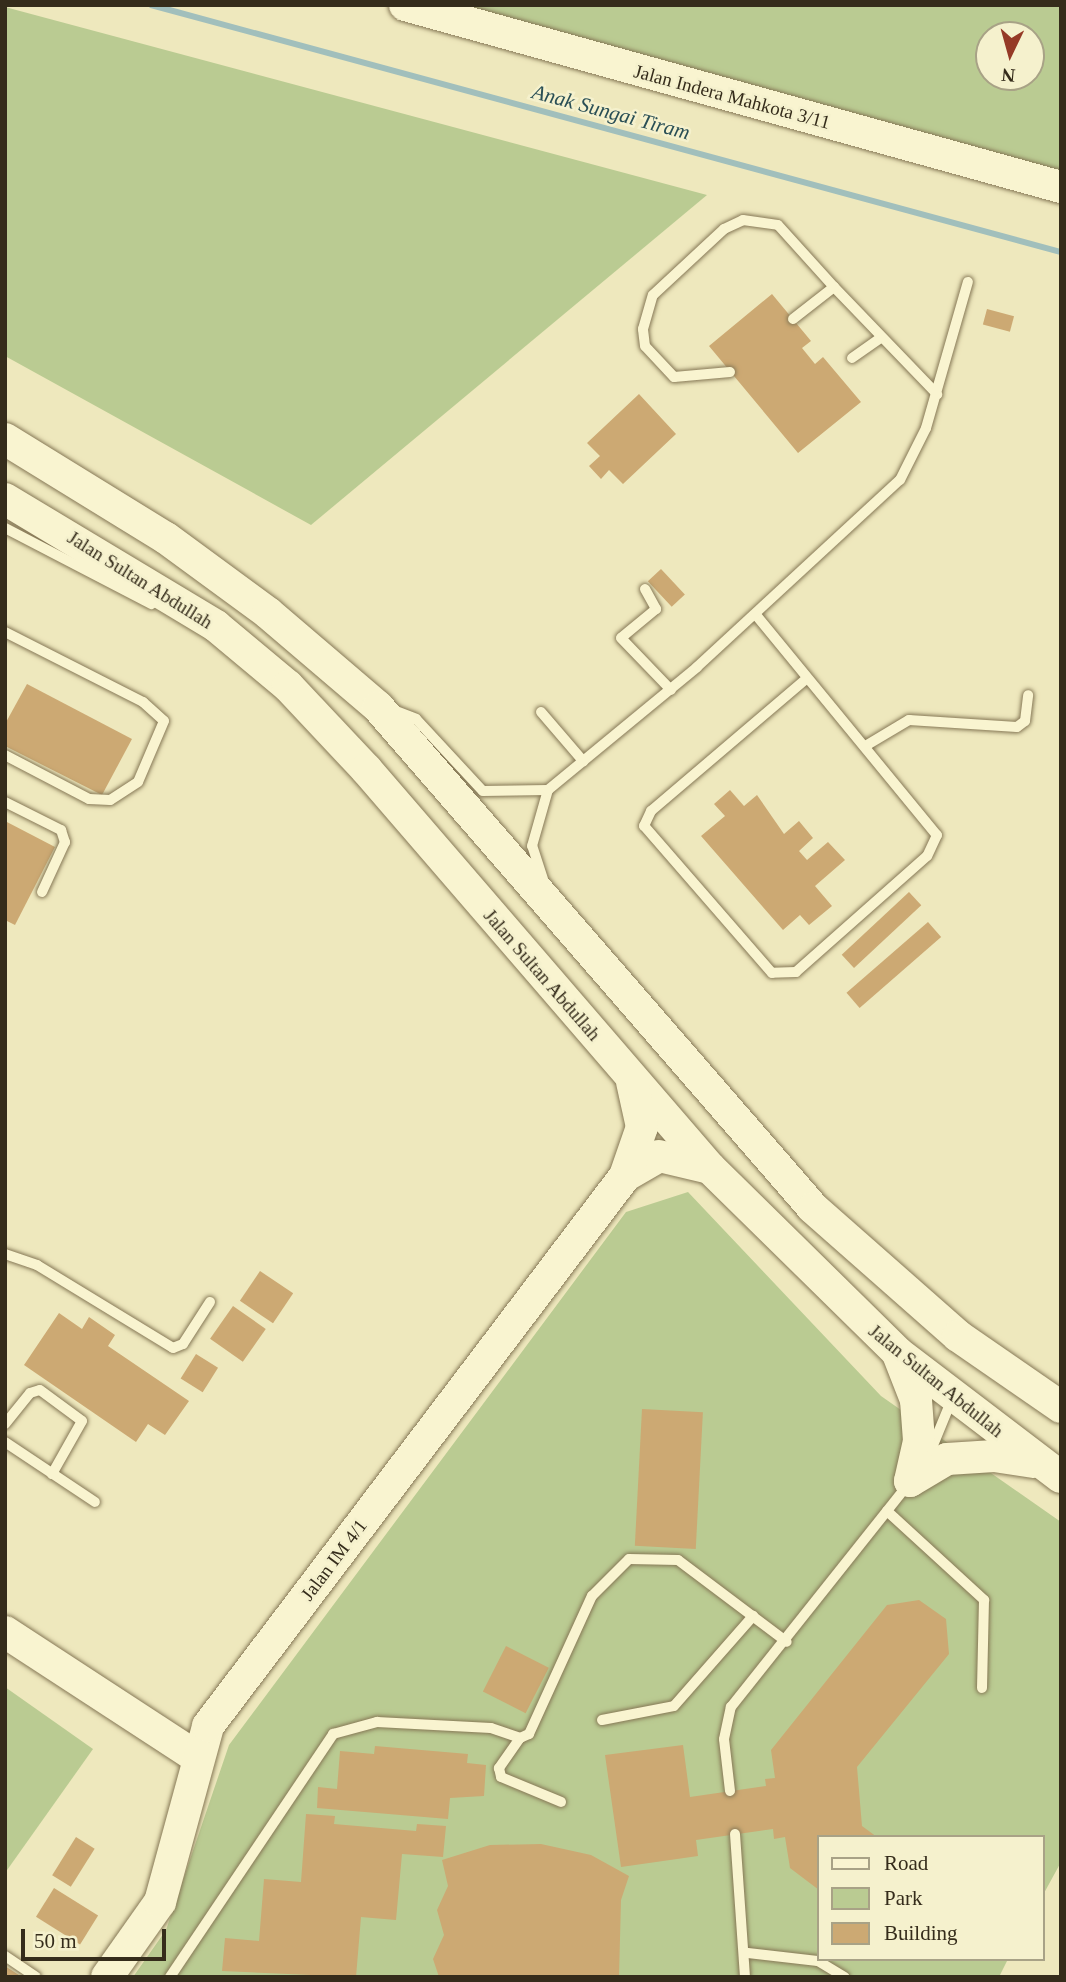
<!DOCTYPE html>
<html>
<head>
<meta charset="utf-8">
<style>
	body { margin:0 }
	#map { position:relative; width:1066px; height:1982px; overflow:hidden; background:#eee8bd; font-family:Georgia,serif }
	div>[style] { position:absolute }
	.green>* { inset:0; background:#bacb92 }
	.stream>* { height:6px; margin:-3px; padding:0 3px; transform-origin:3px; border-radius:3px; background:#a1bfbc }
	.building>* { inset:0; background:#cca973; transform-origin:0 0 }
	.roads { filter:drop-shadow(0 0 2px #867856) drop-shadow(0 0 2px #867856) }
	.lane>* { height:10px; margin:-5px; padding:0 5px; transform-origin:5px; border-radius:5px; background:#f9f4d0 }
	.secondary>* { height:32px; margin:-16px; padding:0 16px; transform-origin:16px; border-radius:16px; background:#f9f4d0 }
	span { translate:-50% -50%; white-space:nowrap; text-align:center; line-height:1.15; -webkit-text-stroke:5px #f5f1cd; paint-order:stroke }
	.street-label { font-size:19px; color:#352c1b }
	.water-label { font-size:21px; color:#2a4f55; font-style:italic }
	.frame { position:absolute; inset:0; border:7px solid #352c1b; pointer-events:none }
	.legend { position:absolute; left:817px; top:1835px; width:228px; height:126px; box-sizing:border-box; background:#f5f1cd; border:2px solid #a8a286; margin:0; padding:9px 12px; list-style:none; font-size:21px; color:#352c1b }
	.legend li { display:flex; align-items:center; gap:14px; height:35px }
	.legend b { width:35px; border:2px solid #a8a286 }
	.north { position:absolute; left:975px; top:21px; width:70px; height:70px; box-sizing:border-box; background:#f5f1cd; border:2px solid #a8a286; border-radius:50%; rotate:185deg; font-size:19px; font-weight:700; line-height:28px; text-align:center; color:#352c1b }
	.north::after { content:''; display:block; margin:auto; width:24px; height:32px; background:#953a26; clip-path:polygon(50% 0,100% 100%,50% 72%,0 100%) }
	.scale { position:absolute; left:21px; top:1929px; width:145px; height:32px; box-sizing:border-box; border:4px solid #352c1b; border-top:0; padding-left:9px; font-size:21px; line-height:24px; white-space:nowrap; color:#352c1b; -webkit-text-stroke:5px #f5f1cd; paint-order:stroke }
</style>
</head>
<body>
<div id="map">
	<div class="green">
		<div style="clip-path:polygon(evenodd,445px 5px,1061px 5px,1061px 186px,445px 5px,989px 35px,1031px 35px,1031px 77px,989px 77px,989px 35px)"></div>
		<div style="clip-path:polygon(5px 7px,707px 195px,311px 525px,5px 356px)"></div>
		<div style="clip-path:polygon(688px 1192px,881px 1396px,1061px 1522px,1061px 1862px,1043px 1895px,1043px 1837px,819px 1837px,819px 1959px,1008px 1959px,999px 1977px,133px 1977px,166px 1930px,229px 1745px,626px 1212px)"></div>
		<div style="clip-path:polygon(5px 1687px,93px 1749px,5px 1873px)"></div>
	</div>
	<div class="stream">
		<div style="left:151px;top:5px;width:943px;rotate:15.19deg"></div>
	</div>
	<div class="building">
		<div style="clip-path:polygon(772px 294px,811px 341px,802px 348px,815px 364px,823px 357px,861px 402px,798px 453px,709px 346px)"></div>
		<div style="left:987px;top:309px;width:28px;height:16px;rotate:15deg"></div>
		<div style="clip-path:polygon(639px 394px,676px 434px,623px 484px,609px 470px,601px 479px,589px 466px,600px 456px,587px 443px)"></div>
		<div style="left:661px;top:569px;width:35px;height:18px;rotate:47deg"></div>
		<div style="clip-path:polygon(27px 684px,132px 739px,102px 795px,5px 746px,5px 724px)"></div>
		<div style="clip-path:polygon(730px 790px,744px 806px,757px 795px,784px 834px,799px 821px,813px 838px,799px 851px,807px 860px,828px 842px,845px 860px,815px 886px,832px 906px,809px 925px,800px 915px,783px 930px,701px 836px,725px 816px,714px 804px)"></div>
		<div style="clip-path:polygon(5px 821px,55px 847px,15px 925px,5px 920px)"></div>
		<div style="left:909px;top:892px;width:18px;height:92px;rotate:47deg"></div>
		<div style="left:928px;top:922px;width:20px;height:108px;rotate:49deg"></div>
		<div style="left:260px;top:1271px;width:40px;height:36px;rotate:34deg"></div>
		<div style="left:233px;top:1306px;width:40px;height:40px;rotate:35deg"></div>
		<div style="clip-path:polygon(59px 1313px,82px 1329px,89px 1317px,115px 1335px,108px 1346px,189px 1401px,165px 1435px,148px 1424px,136px 1442px,24px 1365px)"></div>
		<div style="left:196px;top:1354px;width:26px;height:29px;rotate:32deg"></div>
		<div style="left:642px;top:1409px;width:61px;height:137px;rotate:3deg"></div>
		<div style="clip-path:polygon(919px 1600px,946px 1619px,949px 1654px,857px 1767px,862px 1826px,877px 1837px,819px 1837px,819px 1890px,790px 1868px,785px 1837px,774px 1839px,773px 1829px,696px 1840px,698px 1856px,621px 1867px,605px 1755px,683px 1745px,690px 1797px,766px 1786px,765px 1779px,775px 1778px,771px 1750px,887px 1605px)"></div>
		<div style="left:506px;top:1646px;width:48px;height:51px;rotate:27deg"></div>
		<div style="clip-path:polygon(375px 1746px,468px 1754px,467px 1763px,486px 1765px,484px 1796px,450px 1798px,448px 1819px,317px 1808px,318px 1787px,337px 1789px,340px 1751px,374px 1754px)"></div>
		<div style="clip-path:polygon(306px 1814px,335px 1816px,334px 1824px,416px 1831px,417px 1824px,446px 1826px,443px 1857px,402px 1854px,396px 1920px,361px 1917px,356px 1977px,222px 1971px,225px 1938px,259px 1941px,264px 1879px,301px 1882px)"></div>
		<div style="left:76px;top:1837px;width:22px;height:45px;rotate:32deg"></div>
		<div style="clip-path:polygon(541px 1844px,591px 1855px,629px 1876px,621px 1900px,619px 1977px,439px 1977px,433px 1959px,444px 1935px,437px 1910px,448px 1886px,442px 1860px,490px 1845px)"></div>
		<div style="left:54px;top:1888px;width:52px;height:34px;rotate:32deg"></div>
		<div style="clip-path:polygon(5px 1966px,22px 1977px,5px 1977px)"></div>
	</div>
	<div class="roads">
		<div class="lane">
			<div style="left:834px;top:287px;width:149px;rotate:46.1deg"></div>
			<div style="left:852px;top:358px;width:35px;rotate:-35deg"></div>
			<div style="left:730px;top:372px;width:56px;rotate:174.9deg"></div>
			<div style="left:674px;top:377px;width:42px;rotate:-133.1deg"></div>
			<div style="left:645px;top:346px;width:17px;rotate:-97deg"></div>
			<div style="left:643px;top:329px;width:35px;rotate:-74deg"></div>
			<div style="left:653px;top:295px;width:97px;rotate:-42.9deg"></div>
			<div style="left:724px;top:229px;width:21px;rotate:-25deg"></div>
			<div style="left:743px;top:220px;width:35px;rotate:8deg"></div>
			<div style="left:778px;top:225px;width:84px;rotate:47.9deg"></div>
			<div style="left:834px;top:287px;width:52px;rotate:142deg"></div>
			<div style="left:5px;top:528px;width:165px;rotate:27.5deg"></div>
			<div style="left:645px;top:589px;width:23px;rotate:61deg"></div>
			<div style="left:656px;top:609px;width:45px;rotate:140.4deg"></div>
			<div style="left:621px;top:638px;width:72px;rotate:46.1deg"></div>
			<div style="left:756px;top:615px;width:285px;rotate:50.6deg"></div>
			<div style="left:937px;top:835px;width:23px;rotate:115deg"></div>
			<div style="left:927px;top:856px;width:175px;rotate:138.5deg"></div>
			<div style="left:796px;top:972px;width:24px;rotate:178deg"></div>
			<div style="left:772px;top:973px;width:195px;rotate:-131deg"></div>
			<div style="left:644px;top:826px;width:17px;rotate:-65deg"></div>
			<div style="left:651px;top:811px;width:204px;rotate:-40.4deg"></div>
			<div style="left:5px;top:632px;width:155px;rotate:26.9deg"></div>
			<div style="left:143px;top:702px;width:28px;rotate:42deg"></div>
			<div style="left:164px;top:721px;width:66px;rotate:113.1deg"></div>
			<div style="left:138px;top:782px;width:33px;rotate:147deg"></div>
			<div style="left:110px;top:800px;width:21px;rotate:-177deg"></div>
			<div style="left:89px;top:799px;width:95px;rotate:-152.4deg"></div>
			<div style="left:388px;top:708px;width:30px;rotate:21deg"></div>
			<div style="left:416px;top:719px;width:98px;rotate:47.1deg"></div>
			<div style="left:483px;top:791px;width:65px;rotate:-0.9deg"></div>
			<div style="left:541px;top:712px;width:65px;rotate:49.4deg"></div>
			<div style="left:867px;top:745px;width:49px;rotate:-30.8deg"></div>
			<div style="left:909px;top:720px;width:108px;rotate:3.7deg"></div>
			<div style="left:1017px;top:727px;width:10px;rotate:-37deg"></div>
			<div style="left:1025px;top:721px;width:26px;rotate:-83deg"></div>
			<div style="left:5px;top:802px;width:63px;rotate:26.6deg"></div>
			<div style="left:61px;top:830px;width:13px;rotate:72deg"></div>
			<div style="left:65px;top:842px;width:55px;rotate:114.7deg"></div>
			<div style="left:543px;top:879px;width:35px;rotate:-108deg"></div>
			<div style="left:532px;top:846px;width:58px;rotate:-74.1deg"></div>
			<div style="left:548px;top:790px;width:193px;rotate:-39.5deg"></div>
			<div style="left:697px;top:667px;width:276px;rotate:-42.7deg"></div>
			<div style="left:900px;top:480px;width:58px;rotate:-63.4deg"></div>
			<div style="left:926px;top:428px;width:152px;rotate:-74deg"></div>
			<div style="left:5px;top:1254px;width:34px;rotate:19deg"></div>
			<div style="left:37px;top:1265px;width:159px;rotate:31.4deg"></div>
			<div style="left:173px;top:1348px;width:11px;rotate:-22deg"></div>
			<div style="left:183px;top:1344px;width:50px;rotate:-57.3deg"></div>
			<div style="left:5px;top:1424px;width:40px;rotate:-51deg"></div>
			<div style="left:30px;top:1393px;width:10px;rotate:-17deg"></div>
			<div style="left:40px;top:1390px;width:52px;rotate:36.4deg"></div>
			<div style="left:82px;top:1421px;width:61px;rotate:119.5deg"></div>
			<div style="left:5px;top:1442px;width:108px;rotate:33.7deg"></div>
			<div style="left:929px;top:1455px;width:61px;rotate:-67.7deg"></div>
			<div style="left:887px;top:1511px;width:132px;rotate:42.5deg"></div>
			<div style="left:984px;top:1600px;width:88px;rotate:91.3deg"></div>
			<div style="left:602px;top:1720px;width:73px;rotate:-11deg"></div>
			<div style="left:674px;top:1706px;width:120px;rotate:-48.7deg"></div>
			<div style="left:520px;top:1738px;width:37px;rotate:125deg"></div>
			<div style="left:499px;top:1768px;width:9px;rotate:77deg"></div>
			<div style="left:501px;top:1777px;width:65px;rotate:22.6deg"></div>
			<div style="left:730px;top:1791px;width:52px;rotate:-96.6deg"></div>
			<div style="left:724px;top:1739px;width:33px;rotate:-78deg"></div>
			<div style="left:731px;top:1707px;width:286px;rotate:-51.5deg"></div>
			<div style="left:735px;top:1834px;width:143px;rotate:86deg"></div>
			<div style="left:748px;top:1953px;width:70px;rotate:6.5deg"></div>
			<div style="left:818px;top:1961px;width:31px;rotate:31deg"></div>
			<div style="left:5px;top:1956px;width:37px;rotate:34deg"></div>
			<div style="left:170px;top:1977px;width:293px;rotate:-56.1deg"></div>
			<div style="left:333px;top:1734px;width:46px;rotate:-15.3deg"></div>
			<div style="left:377px;top:1722px;width:114px;rotate:3deg"></div>
			<div style="left:491px;top:1728px;width:31px;rotate:19deg"></div>
			<div style="left:520px;top:1738px;width:10px;rotate:-24deg"></div>
			<div style="left:529px;top:1734px;width:152px;rotate:-65.5deg"></div>
			<div style="left:592px;top:1596px;width:52px;rotate:-45deg"></div>
			<div style="left:629px;top:1559px;width:49px;rotate:1.2deg"></div>
			<div style="left:678px;top:1560px;width:136px;rotate:37deg"></div>
		</div>
		<div class="secondary">
			<div style="left:405px;top:5px;width:681px;rotate:15.51deg"></div>
			<div style="left:5px;top:439px;width:189px;rotate:31.6deg"></div>
			<div style="left:166px;top:538px;width:127px;rotate:36.3deg"></div>
			<div style="left:268px;top:613px;width:145px;rotate:40.5deg"></div>
			<div style="left:378px;top:707px;width:663px;rotate:49.03deg"></div>
			<div style="left:813px;top:1208px;width:193px;rotate:41.4deg"></div>
			<div style="left:958px;top:1336px;width:125px;rotate:34.6deg"></div>
			<div style="left:5px;top:499px;width:246px;rotate:31deg"></div>
			<div style="left:216px;top:626px;width:94px;rotate:39.8deg"></div>
			<div style="left:288px;top:686px;width:114px;rotate:46.8deg"></div>
			<div style="left:366px;top:769px;width:527px;rotate:49.23deg"></div>
			<div style="left:710px;top:1168px;width:264px;rotate:44.5deg"></div>
			<div style="left:898px;top:1353px;width:205px;rotate:37.3deg"></div>
			<div style="left:625px;top:1176px;width:39px;rotate:-30deg"></div>
			<div style="left:659px;top:1156px;width:52px;rotate:13.2deg"></div>
			<div style="left:898px;top:1354px;width:49px;rotate:68.6deg"></div>
			<div style="left:916px;top:1400px;width:41px;rotate:85.8deg"></div>
			<div style="left:919px;top:1441px;width:41px;rotate:102.7deg"></div>
			<div style="left:910px;top:1481px;width:43px;rotate:-30.7deg"></div>
			<div style="left:947px;top:1459px;width:47px;rotate:-3.7deg"></div>
			<div style="left:994px;top:1456px;width:40px;rotate:8.5deg"></div>
			<div style="left:5px;top:1632px;width:230px;rotate:33.1deg"></div>
			<div style="left:107px;top:1977px;width:92px;rotate:-54.8deg"></div>
			<div style="left:160px;top:1902px;width:182px;rotate:-74.7deg"></div>
			<div style="left:208px;top:1726px;width:690px;rotate:-52.83deg"></div>
			<div style="left:625px;top:1176px;width:52px;rotate:-70.9deg"></div>
			<div style="left:642px;top:1127px;width:46px;rotate:-102.5deg"></div>
		</div>
	</div>
	<div class="street-label">
		<span style="left:732px;top:97px;rotate:15deg">Jalan Indera Mahkota 3/11</span>
		<span style="left:140px;top:580px;rotate:32deg">Jalan Sultan Abdullah</span>
		<span style="left:542px;top:975px;rotate:49deg">Jalan Sultan Abdullah</span>
		<span style="left:936px;top:1381px;rotate:39deg">Jalan Sultan Abdullah</span>
		<span style="left:334px;top:1560px;rotate:-53deg">Jalan IM 4/1</span>
	</div>
	<div class="water-label">
		<span style="left:611px;top:112px;rotate:15deg">Anak Sungai Tiram</span>
	</div>
	<div class="frame"></div>
	<ul class="legend">
	<li><b style="height:9px;background:#f9f4d0"></b>Road</li>
	<li><b style="height:19px;background:#bacb92"></b>Park</li>
	<li><b style="height:19px;background:#cca973"></b>Building</li>
	</ul>
	<div class="north">N</div>
	<div class="scale">50 m</div>
</div>
</body>
</html>
